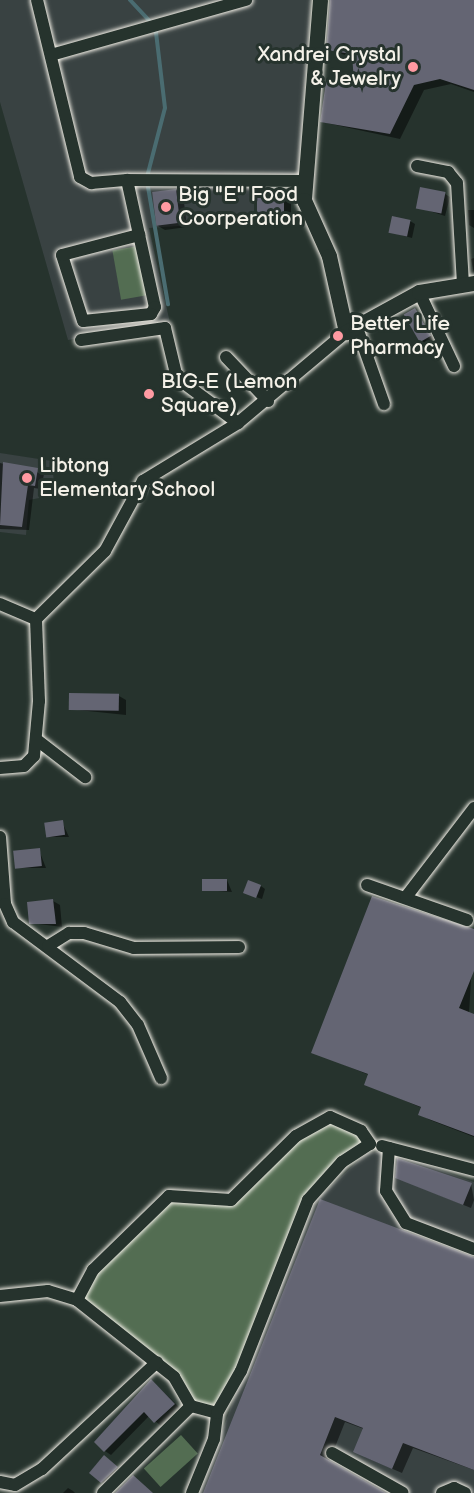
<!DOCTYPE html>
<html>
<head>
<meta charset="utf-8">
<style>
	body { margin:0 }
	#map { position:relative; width:474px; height:1493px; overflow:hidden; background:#26332d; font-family:"Balsamiq Sans",sans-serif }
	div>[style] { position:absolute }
	.built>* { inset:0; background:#394242 }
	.green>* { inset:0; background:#536d52; transform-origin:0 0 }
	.shadow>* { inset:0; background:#0007 }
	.stream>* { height:4px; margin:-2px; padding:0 2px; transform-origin:2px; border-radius:2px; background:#4a6c71 }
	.building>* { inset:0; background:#646573; transform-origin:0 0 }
	.roads { filter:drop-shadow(0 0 2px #f4f1e8) drop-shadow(0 0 2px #f4f1e8) }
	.minor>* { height:12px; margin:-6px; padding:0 6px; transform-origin:6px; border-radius:6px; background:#26332d }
	.major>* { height:15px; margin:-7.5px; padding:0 7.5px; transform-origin:7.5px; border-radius:7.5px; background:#26332d }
	.dots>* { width:16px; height:16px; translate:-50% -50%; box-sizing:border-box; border:3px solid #26332d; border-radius:50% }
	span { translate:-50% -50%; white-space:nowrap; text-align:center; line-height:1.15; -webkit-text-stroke:6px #26332d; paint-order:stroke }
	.poi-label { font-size:21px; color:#f4f1e8 }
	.right { translate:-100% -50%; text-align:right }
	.left { translate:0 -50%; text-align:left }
</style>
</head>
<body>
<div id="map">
	<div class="built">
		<div style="clip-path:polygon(0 0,311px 0,298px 187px,254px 188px,254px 221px,149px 228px,170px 323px,68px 340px,0 102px)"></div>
		<div style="clip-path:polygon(0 453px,52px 461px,55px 495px,29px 500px,26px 535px,0 532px)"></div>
		<div style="clip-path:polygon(387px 1151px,474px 1182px,474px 1493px,200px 1493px,258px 1332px,317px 1199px,367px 1153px)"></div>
	</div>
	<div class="green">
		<div style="left:138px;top:246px;width:50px;height:26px;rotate:80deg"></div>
		<div style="clip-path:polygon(330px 1117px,370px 1144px,320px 1183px,217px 1413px,191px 1406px,174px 1377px,77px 1300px,93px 1270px,169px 1196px,231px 1200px,296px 1136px)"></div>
		<div style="left:181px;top:1435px;width:25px;height:50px;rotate:48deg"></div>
	</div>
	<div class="shadow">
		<div style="clip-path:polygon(332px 0,474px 0,474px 92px,451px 84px,424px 90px,400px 139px,322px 122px,355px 84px,354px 58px,327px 49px)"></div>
		<div style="clip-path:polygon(176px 190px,183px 194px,187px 227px,165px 230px,158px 226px)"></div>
		<div style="clip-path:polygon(284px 192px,291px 196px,291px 223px,258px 219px)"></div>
		<div style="clip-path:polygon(445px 194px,450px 197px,445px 216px,417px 207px)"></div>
		<div style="clip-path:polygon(468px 210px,474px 210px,474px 228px,469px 225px)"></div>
		<div style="clip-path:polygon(410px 221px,415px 224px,412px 238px,390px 232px)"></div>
		<div style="clip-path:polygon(474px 258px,474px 274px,471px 259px)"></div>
		<div style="clip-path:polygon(415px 310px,435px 339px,426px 344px,421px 341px)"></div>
		<div style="clip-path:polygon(0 463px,44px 474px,41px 489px,34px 488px,29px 530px,0 529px)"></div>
		<div style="clip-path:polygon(119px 696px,126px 700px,126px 715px,69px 709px)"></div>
		<div style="clip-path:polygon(62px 822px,69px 837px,48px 837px)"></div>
		<div style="clip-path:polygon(39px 850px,46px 868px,16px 868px)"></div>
		<div style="clip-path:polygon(227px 880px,232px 892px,204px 890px)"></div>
		<div style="clip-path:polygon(261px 886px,265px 889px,262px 899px,250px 895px)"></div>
		<div style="clip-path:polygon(53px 901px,60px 905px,62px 927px,31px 923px)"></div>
		<div style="clip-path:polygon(474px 931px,469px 1013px,474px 1015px,474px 1137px,430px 1120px,420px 1114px,422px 1108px,366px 1084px,369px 1075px,313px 1052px)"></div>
		<div style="clip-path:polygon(397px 1178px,471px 1184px,474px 1200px,471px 1208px)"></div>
		<div style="clip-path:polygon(474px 1259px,474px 1470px,413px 1448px,402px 1473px,365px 1457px,364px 1429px,345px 1422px,329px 1462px,382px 1493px,205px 1493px)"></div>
		<div style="clip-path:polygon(152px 1381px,180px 1408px,161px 1426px,149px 1416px,111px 1455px,105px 1451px,96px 1441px)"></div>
		<div style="clip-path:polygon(109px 1460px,121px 1470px,107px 1485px,102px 1482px)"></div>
		<div style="clip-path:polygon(68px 1488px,73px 1491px,75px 1493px,63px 1493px)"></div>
	</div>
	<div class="stream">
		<div style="left:130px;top:0;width:33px;rotate:47deg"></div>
		<div style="left:147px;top:177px;width:71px;rotate:-75.4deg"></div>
		<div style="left:165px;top:108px;width:77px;rotate:-96.8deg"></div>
		<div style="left:148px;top:187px;width:119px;rotate:80.3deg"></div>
	</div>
	<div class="building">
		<div style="clip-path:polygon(330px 0,474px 0,474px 90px,440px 79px,414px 85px,390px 134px,320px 122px,326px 82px,354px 82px,352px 54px,326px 50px)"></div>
		<div style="left:420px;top:187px;width:26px;height:22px;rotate:11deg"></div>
		<div style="left:176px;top:189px;width:34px;height:24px;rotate:83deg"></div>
		<div style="left:257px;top:191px;width:27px;height:29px"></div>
		<div style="left:392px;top:216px;width:19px;height:17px;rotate:12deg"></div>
		<div style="left:415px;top:308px;width:32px;height:13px;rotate:60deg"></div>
		<div style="clip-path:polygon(3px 462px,38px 468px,35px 486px,28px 485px,22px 527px,0 525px)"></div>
		<div style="left:69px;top:693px;width:50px;height:17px;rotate:1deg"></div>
		<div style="left:63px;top:820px;width:15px;height:19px;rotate:82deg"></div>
		<div style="left:40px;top:848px;width:18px;height:27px;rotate:84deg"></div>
		<div style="left:202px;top:879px;width:25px;height:12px"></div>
		<div style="left:248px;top:880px;width:14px;height:14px;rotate:21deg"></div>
		<div style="clip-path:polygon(372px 896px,474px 929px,474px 971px,459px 1008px,474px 1014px,474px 1136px,418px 1115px,421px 1107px,364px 1085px,368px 1074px,311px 1053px)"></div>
		<div style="clip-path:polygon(53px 899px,56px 924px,29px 924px,27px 902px)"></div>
		<div style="clip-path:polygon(397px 1158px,472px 1183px,463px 1205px,395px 1178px)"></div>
		<div style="clip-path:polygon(320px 1199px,474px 1257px,474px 1470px,403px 1443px,392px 1469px,353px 1452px,363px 1428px,335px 1417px,320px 1455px,386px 1493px,203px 1493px)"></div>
		<div style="clip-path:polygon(151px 1379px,175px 1404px,154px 1423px,144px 1412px,104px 1452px,94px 1442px)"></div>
		<div style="clip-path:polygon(104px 1455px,118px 1467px,101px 1483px,89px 1473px)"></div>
		<div style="clip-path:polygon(133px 1475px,153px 1493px,115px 1493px)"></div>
	</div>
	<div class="roads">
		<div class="minor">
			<div style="left:37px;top:0;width:182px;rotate:76.3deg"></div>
			<div style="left:80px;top:177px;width:13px;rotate:29deg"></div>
			<div style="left:91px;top:183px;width:36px;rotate:-5deg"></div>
			<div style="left:127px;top:180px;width:130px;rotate:77.6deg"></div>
			<div style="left:155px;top:307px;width:8px;rotate:120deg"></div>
			<div style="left:151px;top:314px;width:68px;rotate:174.1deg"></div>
			<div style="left:83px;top:321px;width:69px;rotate:-107.7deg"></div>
			<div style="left:62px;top:255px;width:80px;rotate:-14.6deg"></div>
			<div style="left:51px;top:55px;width:203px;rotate:-15.8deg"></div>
			<div style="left:417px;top:166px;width:32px;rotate:11deg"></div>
			<div style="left:448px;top:172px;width:14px;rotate:51deg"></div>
			<div style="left:457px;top:183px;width:102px;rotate:86.6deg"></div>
			<div style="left:127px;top:180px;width:178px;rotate:0.3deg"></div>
			<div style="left:419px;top:292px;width:82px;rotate:64.7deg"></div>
			<div style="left:356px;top:325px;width:84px;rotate:70.5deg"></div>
			<div style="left:81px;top:340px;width:85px;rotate:-8.1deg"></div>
			<div style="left:165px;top:328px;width:51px;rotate:76.5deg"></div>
			<div style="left:177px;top:378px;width:76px;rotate:36.4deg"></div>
			<div style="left:226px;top:357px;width:61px;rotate:46.3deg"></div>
			<div style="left:0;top:604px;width:39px;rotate:23deg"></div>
			<div style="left:36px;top:619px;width:97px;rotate:-44.6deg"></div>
			<div style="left:105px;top:551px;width:80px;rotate:-61.5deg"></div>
			<div style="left:143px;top:481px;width:111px;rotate:-31.4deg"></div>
			<div style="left:238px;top:423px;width:141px;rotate:-40.1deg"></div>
			<div style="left:37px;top:740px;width:61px;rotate:37.6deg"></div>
			<div style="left:0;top:768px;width:24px;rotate:-5deg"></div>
			<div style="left:24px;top:766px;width:14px;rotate:-45deg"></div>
			<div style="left:34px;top:756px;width:55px;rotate:-84.8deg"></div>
			<div style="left:39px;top:701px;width:82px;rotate:-92.1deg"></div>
			<div style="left:0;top:837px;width:67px;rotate:85.7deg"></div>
			<div style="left:5px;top:904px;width:20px;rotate:66deg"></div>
			<div style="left:13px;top:922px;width:134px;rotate:36.8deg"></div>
			<div style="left:120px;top:1002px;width:29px;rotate:52deg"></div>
			<div style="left:138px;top:1025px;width:58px;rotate:66.5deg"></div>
			<div style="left:367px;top:885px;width:106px;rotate:19.3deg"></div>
			<div style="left:406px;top:897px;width:112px;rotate:-52.6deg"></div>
			<div style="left:48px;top:946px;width:25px;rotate:-32deg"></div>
			<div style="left:69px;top:933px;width:15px"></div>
			<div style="left:84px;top:933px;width:52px;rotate:16.7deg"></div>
			<div style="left:134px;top:948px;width:105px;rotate:-0.5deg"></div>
			<div style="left:382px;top:1146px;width:95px;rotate:14.6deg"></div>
			<div style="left:389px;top:1148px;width:43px;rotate:94deg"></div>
			<div style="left:386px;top:1191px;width:38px;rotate:58deg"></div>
			<div style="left:406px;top:1223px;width:73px;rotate:20.9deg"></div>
			<div style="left:0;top:1296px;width:48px;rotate:-5.9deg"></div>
			<div style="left:48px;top:1291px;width:30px;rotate:17deg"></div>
			<div style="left:77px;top:1300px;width:124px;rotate:38.4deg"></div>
			<div style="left:174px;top:1377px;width:34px;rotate:60deg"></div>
			<div style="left:191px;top:1406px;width:27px;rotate:15deg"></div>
			<div style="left:77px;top:1300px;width:34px;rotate:-62deg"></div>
			<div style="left:93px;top:1270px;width:106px;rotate:-44.2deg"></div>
			<div style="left:169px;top:1196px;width:62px;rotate:3.7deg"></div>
			<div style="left:231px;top:1200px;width:91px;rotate:-44.6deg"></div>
			<div style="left:296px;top:1136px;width:39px;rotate:-29deg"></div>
			<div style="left:330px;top:1117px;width:34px;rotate:24deg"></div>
			<div style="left:361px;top:1131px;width:16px;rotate:55deg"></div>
			<div style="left:332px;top:1453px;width:81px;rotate:29.4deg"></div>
			<div style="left:0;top:1482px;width:15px;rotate:11deg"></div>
			<div style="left:15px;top:1485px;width:31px;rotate:-31deg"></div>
			<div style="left:42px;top:1469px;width:157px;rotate:-42.9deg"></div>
			<div style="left:103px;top:1493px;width:124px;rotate:-44.7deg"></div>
			<div style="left:192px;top:1493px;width:58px;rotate:-67.8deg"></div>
			<div style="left:214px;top:1439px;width:26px;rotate:-83deg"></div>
			<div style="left:217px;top:1413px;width:48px;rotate:-60.3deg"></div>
			<div style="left:241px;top:1371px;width:184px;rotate:-68.6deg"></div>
			<div style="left:308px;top:1200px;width:51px;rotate:-48.2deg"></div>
			<div style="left:342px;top:1162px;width:33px;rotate:-33deg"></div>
			<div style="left:442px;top:1493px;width:13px;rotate:-23deg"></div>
			<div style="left:454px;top:1488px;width:12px;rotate:24deg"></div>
		</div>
		<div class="major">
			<div style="left:320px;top:0;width:201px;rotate:94.6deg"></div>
			<div style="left:304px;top:200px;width:61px;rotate:65.9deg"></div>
			<div style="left:329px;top:256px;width:78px;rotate:77.4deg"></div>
			<div style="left:346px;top:332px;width:83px;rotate:-28.7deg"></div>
			<div style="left:419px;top:292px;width:56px;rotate:-9.3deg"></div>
		</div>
	</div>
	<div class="dots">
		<div style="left:413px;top:67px;background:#ff9aa2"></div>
		<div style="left:166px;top:207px;background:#ff9aa2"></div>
		<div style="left:338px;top:336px;background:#ff9aa2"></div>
		<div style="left:149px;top:394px;background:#ff9aa2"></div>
		<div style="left:27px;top:478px;background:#ff9aa2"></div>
	</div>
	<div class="poi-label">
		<span class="right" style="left:401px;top:67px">Xandrei Crystal<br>&amp; Jewelry</span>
		<span class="left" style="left:178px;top:207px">Big "E" Food<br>Coorperation</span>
		<span class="left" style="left:350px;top:336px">Better Life<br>Pharmacy</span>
		<span class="left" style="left:161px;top:394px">BIG-E (Lemon<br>Square)</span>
		<span class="left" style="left:39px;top:478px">Libtong<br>Elementary School</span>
	</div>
</div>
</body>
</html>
